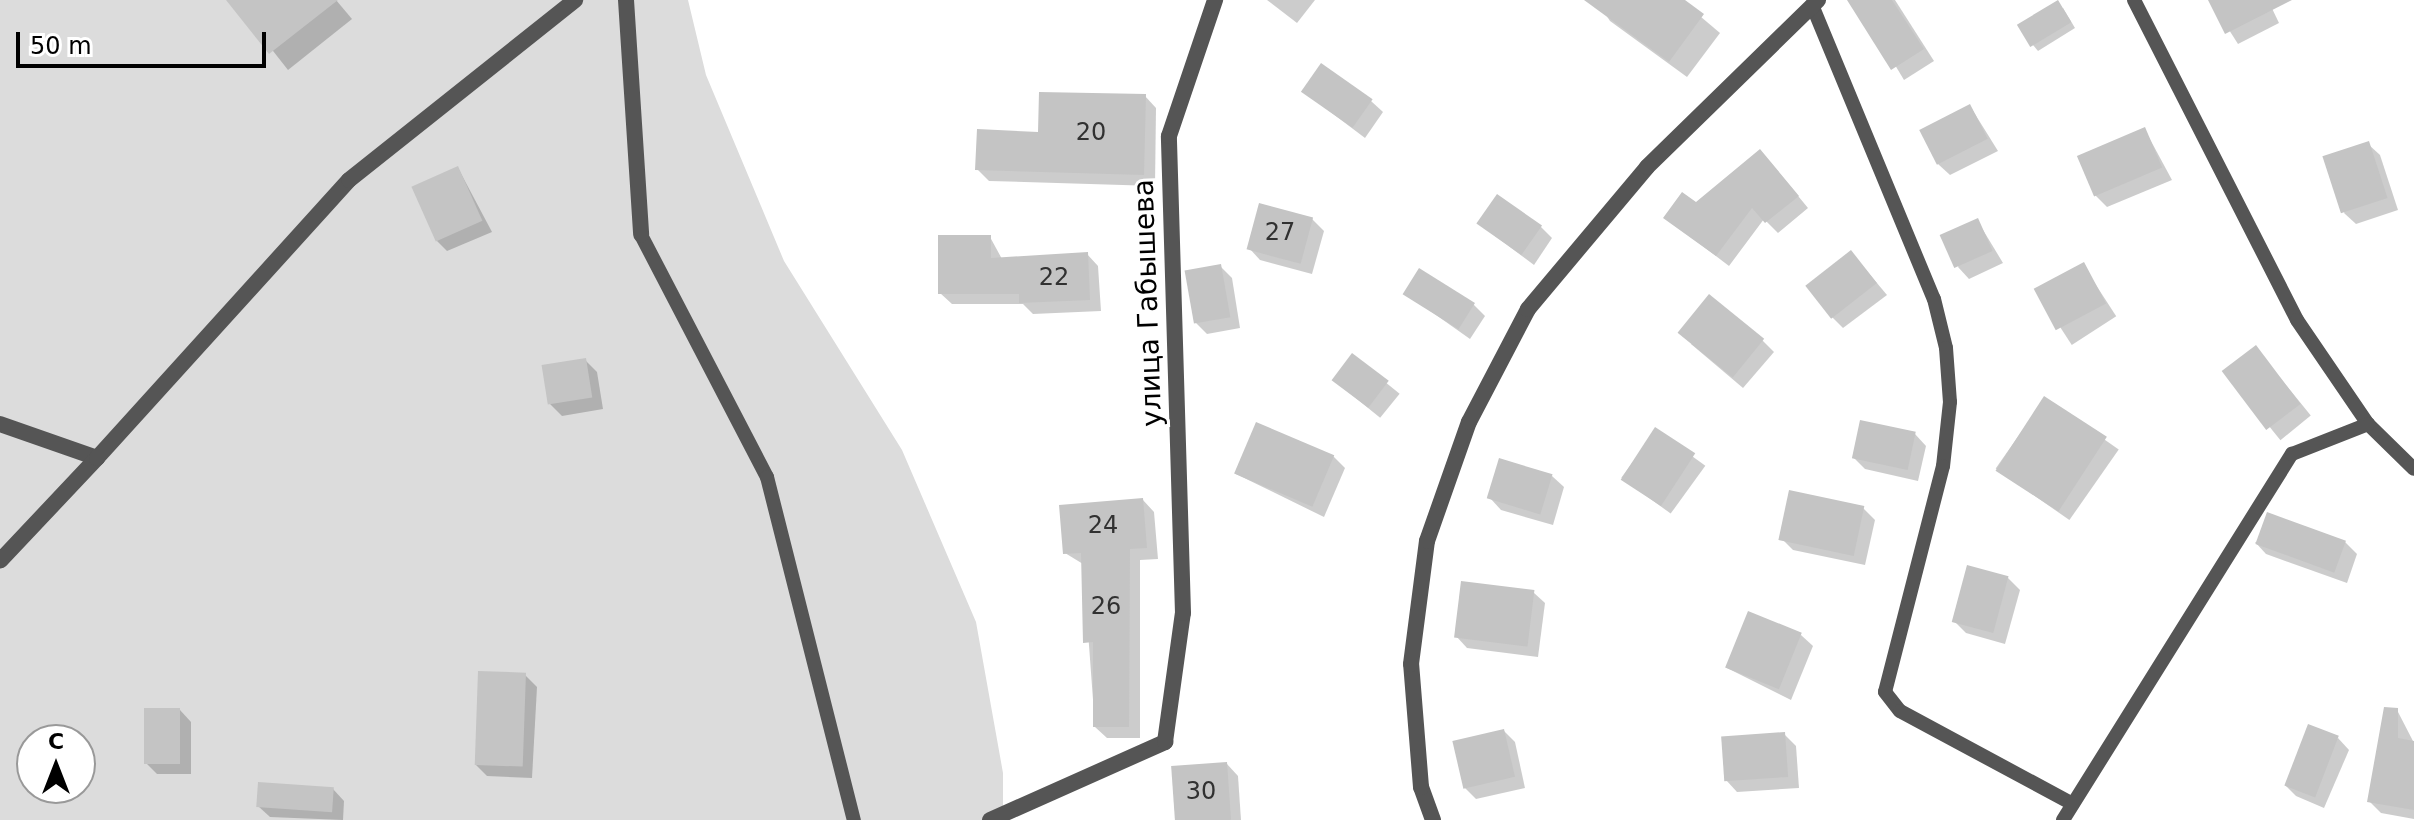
<!DOCTYPE html>
<html>
<head>
<meta charset="utf-8">
<style>
	body { margin:0 }
	#map { position:relative; width:2414px; height:820px; overflow:hidden; background:#fff; font-family:"DejaVu Sans",sans-serif }
	div>[style] { position:absolute }
	.green>* { inset:0; background:#dcdcdc }
	.shadow>* { inset:0; background:#0003; transform-origin:0 0 }
	.building>* { inset:0; background:#c4c4c4; transform-origin:0 0 }
	.service>* { height:14px; margin:-7px; padding:0 7px; transform-origin:7px; border-radius:7px; background:#555 }
	.minor>* { height:16px; margin:-8px; padding:0 8px; transform-origin:8px; border-radius:8px; background:#555 }
	span { translate:-50% -50%; white-space:nowrap; text-align:center; line-height:1.15; -webkit-text-stroke:6px #fff; paint-order:stroke }
	.number-label { font-size:24px; color:#313131 }
	.number-label span { -webkit-text-stroke-width:0 }
	.street-label { font-size:28px; color:#000 }
	.north { position:absolute; left:16px; top:724px; width:80px; height:80px; box-sizing:border-box; background:#fff; border:2px solid #999; border-radius:50%; rotate:0deg; font-size:22px; font-weight:700; line-height:32px; text-align:center; color:#000 }
	.north::after { content:''; display:block; margin:auto; width:28px; height:36px; background:#000; clip-path:polygon(50% 0,100% 100%,50% 72%,0 100%) }
	.scale { position:absolute; left:16px; top:32px; width:250px; height:36px; box-sizing:border-box; border:4px solid #000; border-top:0; padding-left:10px; font-size:24px; line-height:28px; white-space:nowrap; color:#000; -webkit-text-stroke:6px #fff; paint-order:stroke }
</style>
</head>
<body>
<div id="map">
	<div class="green">
		<div style="clip-path:polygon(evenodd,0 0,688px 0,706px 75px,784px 261px,902px 450px,976px 622px,1003px 773px,1003px 820px,0 820px,0 0,32px 740px,80px 740px,80px 788px,32px 788px,32px 740px)"></div>
	</div>
	<div class="shadow">
		<div style="clip-path:polygon(233px 0,336px 0,352px 19px,288px 70px)"></div>
		<div style="clip-path:polygon(1267px 0,1315px 0,1297px 23px)"></div>
		<div style="clip-path:polygon(1596px 0,1681px 0,1720px 33px,1687px 77px,1610px 21px)"></div>
		<div style="clip-path:polygon(1856px 0,1895px 0,1934px 61px,1904px 80px)"></div>
		<div style="clip-path:polygon(2210px 0,2268px 0,2279px 23px,2238px 44px)"></div>
		<div style="clip-path:polygon(2063px 8px,2075px 28px,2038px 51px,2033px 45px)"></div>
		<div style="clip-path:polygon(1304px 92px,1371px 101px,1383px 112px,1365px 138px)"></div>
		<div style="clip-path:polygon(1145px 96px,1156px 108px,1155px 186px,989px 181px,977px 169px)"></div>
		<div style="clip-path:polygon(1970px 106px,1998px 151px,1950px 175px,1938px 164px)"></div>
		<div style="clip-path:polygon(2145px 130px,2172px 180px,2107px 207px,2095px 195px)"></div>
		<div style="clip-path:polygon(2368px 144px,2380px 155px,2398px 210px,2356px 224px,2344px 213px)"></div>
		<div style="clip-path:polygon(1771px 163px,1808px 208px,1778px 233px,1764px 219px,1729px 266px,1666px 218px)"></div>
		<div style="clip-path:polygon(458px 168px,492px 232px,447px 251px,436px 240px)"></div>
		<div style="clip-path:polygon(1312px 219px,1324px 231px,1312px 274px,1260px 260px,1249px 248px)"></div>
		<div style="clip-path:polygon(1977px 220px,2003px 263px,1969px 279px,1958px 267px)"></div>
		<div style="clip-path:polygon(1479px 224px,1541px 227px,1552px 238px,1534px 265px)"></div>
		<div style="clip-path:polygon(990px 237px,1002px 259px,1087px 254px,1098px 266px,1101px 311px,1033px 314px,1023px 304px,952px 304px,940px 293px)"></div>
		<div style="clip-path:polygon(1851px 252px,1887px 295px,1843px 328px,1832px 317px)"></div>
		<div style="left:2083px;top:265px;width:61px;height:53px;rotate:57deg"></div>
		<div style="clip-path:polygon(1220px 266px,1232px 278px,1240px 328px,1207px 334px,1195px 322px)"></div>
		<div style="clip-path:polygon(1405px 293px,1473px 304px,1485px 316px,1470px 339px)"></div>
		<div style="clip-path:polygon(1762px 340px,1774px 352px,1743px 388px,1691px 344px)"></div>
		<div style="left:2256px;top:348px;width:87px;height:39px;rotate:51deg"></div>
		<div style="left:1353px;top:356px;width:60px;height:31px;rotate:39deg"></div>
		<div style="clip-path:polygon(585px 360px,597px 372px,603px 409px,562px 416px,550px 404px)"></div>
		<div style="left:2045px;top:398px;width:90px;height:86px;rotate:35deg"></div>
		<div style="left:1656px;top:430px;width:61px;height:59px;rotate:36deg"></div>
		<div style="clip-path:polygon(1915px 434px,1926px 446px,1918px 481px,1865px 469px,1854px 458px)"></div>
		<div style="clip-path:polygon(1333px 456px,1345px 468px,1324px 517px,1236px 474px)"></div>
		<div style="clip-path:polygon(1552px 476px,1564px 487px,1553px 525px,1501px 510px,1490px 498px)"></div>
		<div style="clip-path:polygon(1143px 500px,1154px 512px,1158px 559px,1140px 560px,1140px 738px,1107px 738px,1095px 727px,1083px 564px,1065px 553px)"></div>
		<div style="clip-path:polygon(1863px 508px,1875px 520px,1865px 565px,1793px 550px,1782px 539px)"></div>
		<div style="clip-path:polygon(2255px 542px,2345px 542px,2357px 554px,2347px 583px,2266px 554px)"></div>
		<div style="clip-path:polygon(2008px 578px,2020px 590px,2005px 644px,1966px 633px,1954px 621px)"></div>
		<div style="clip-path:polygon(1533px 592px,1545px 603px,1538px 657px,1467px 648px,1456px 636px)"></div>
		<div style="clip-path:polygon(1801px 635px,1813px 646px,1791px 700px,1727px 668px)"></div>
		<div style="clip-path:polygon(525px 675px,537px 687px,532px 778px,487px 776px,475px 764px)"></div>
		<div style="clip-path:polygon(180px 710px,191px 722px,191px 774px,157px 774px,146px 763px)"></div>
		<div style="clip-path:polygon(2397px 710px,2414px 743px,2414px 819px,2381px 813px,2370px 802px)"></div>
		<div style="clip-path:polygon(1504px 731px,1515px 742px,1525px 788px,1476px 799px,1464px 787px)"></div>
		<div style="clip-path:polygon(1785px 735px,1796px 746px,1799px 788px,1737px 792px,1726px 780px)"></div>
		<div style="clip-path:polygon(2338px 738px,2349px 750px,2324px 808px,2296px 796px,2285px 785px)"></div>
		<div style="clip-path:polygon(1227px 764px,1238px 776px,1241px 820px,1176px 820px)"></div>
		<div style="clip-path:polygon(333px 789px,344px 801px,343px 820px,270px 817px,258px 806px)"></div>
	</div>
	<div class="building">
		<div style="clip-path:polygon(226px 0,338px 0,269px 54px)"></div>
		<div style="clip-path:polygon(1584px 0,1685px 0,1704px 14px,1669px 62px)"></div>
		<div style="clip-path:polygon(1847px 0,1892px 0,1924px 49px,1891px 70px)"></div>
		<div style="left:2058px;top:0;width:26px;height:48px;rotate:59deg"></div>
		<div style="clip-path:polygon(2208px 0,2292px 0,2225px 34px)"></div>
		<div style="left:1321px;top:63px;width:63px;height:35px;rotate:35deg"></div>
		<div style="clip-path:polygon(1039px 92px,1146px 94px,1144px 175px,975px 170px,977px 129px,1038px 132px)"></div>
		<div style="left:1970px;top:104px;width:39px;height:57px;rotate:63deg"></div>
		<div style="left:2145px;top:127px;width:44px;height:74px;rotate:67deg"></div>
		<div style="left:2369px;top:141px;width:60px;height:49px;rotate:72deg"></div>
		<div style="clip-path:polygon(1760px 149px,1799px 196px,1765px 223px,1752px 208px,1716px 256px,1663px 218px,1682px 192px,1696px 202px)"></div>
		<div style="left:458px;top:166px;width:60px;height:51px;rotate:66deg"></div>
		<div style="left:1497px;top:194px;width:55px;height:36px;rotate:35deg"></div>
		<div style="left:1259px;top:203px;width:56px;height:48px;rotate:15deg"></div>
		<div style="left:1978px;top:218px;width:36px;height:42px;rotate:66deg"></div>
		<div style="clip-path:polygon(938px 235px,991px 235px,991px 258px,1088px 252px,1090px 300px,1019px 303px,1019px 294px,938px 294px)"></div>
		<div style="left:1851px;top:250px;width:42px;height:58px;rotate:52deg"></div>
		<div style="left:2084px;top:262px;width:47px;height:57px;rotate:62deg"></div>
		<div style="left:1221px;top:264px;width:54px;height:37px;rotate:80deg"></div>
		<div style="left:1419px;top:268px;width:66px;height:31px;rotate:32deg"></div>
		<div style="left:1709px;top:294px;width:71px;height:50px;rotate:39deg"></div>
		<div style="left:2256px;top:345px;width:74px;height:43px;rotate:53deg"></div>
		<div style="left:1352px;top:353px;width:46px;height:34px;rotate:37deg"></div>
		<div style="left:586px;top:358px;width:40px;height:45px;rotate:81deg"></div>
		<div style="left:2044px;top:396px;width:75px;height:89px;rotate:33deg"></div>
		<div style="left:1860px;top:420px;width:57px;height:39px;rotate:12deg"></div>
		<div style="left:1256px;top:422px;width:85px;height:56px;rotate:23deg"></div>
		<div style="left:1655px;top:427px;width:48px;height:63px;rotate:33deg"></div>
		<div style="left:1499px;top:458px;width:56px;height:42px;rotate:17deg"></div>
		<div style="left:1789px;top:490px;width:77px;height:51px;rotate:12deg"></div>
		<div style="clip-path:polygon(1143px 498px,1147px 548px,1130px 549px,1129px 727px,1093px 727px,1093px 642px,1083px 643px,1081px 553px,1063px 554px,1059px 505px)"></div>
		<div style="left:2267px;top:512px;width:84px;height:34px;rotate:20deg"></div>
		<div style="left:1967px;top:565px;width:43px;height:59px;rotate:15deg"></div>
		<div style="left:1461px;top:581px;width:74px;height:57px;rotate:7deg"></div>
		<div style="left:1748px;top:611px;width:58px;height:61px;rotate:22deg"></div>
		<div style="left:478px;top:671px;width:48px;height:94px;rotate:2deg"></div>
		<div style="clip-path:polygon(2384px 707px,2398px 708px,2398px 738px,2414px 741px,2414px 810px,2367px 802px)"></div>
		<div style="left:144px;top:708px;width:36px;height:56px"></div>
		<div style="left:2308px;top:724px;width:33px;height:66px;rotate:21deg"></div>
		<div style="left:1504px;top:729px;width:49px;height:53px;rotate:77deg"></div>
		<div style="left:1785px;top:732px;width:45px;height:64px;rotate:86deg"></div>
		<div style="left:1227px;top:762px;width:58px;height:56px;rotate:86deg"></div>
		<div style="left:258px;top:782px;width:76px;height:25px;rotate:4deg"></div>
	</div>
	<div class="service">
		<div style="left:2134px;top:0;width:359px;rotate:63deg"></div>
		<div style="left:2297px;top:320px;width:126px;rotate:55.7deg"></div>
		<div style="left:2368px;top:424px;width:64px;rotate:44.4deg"></div>
		<div style="left:1812px;top:5px;width:318px;rotate:67.5deg"></div>
		<div style="left:1934px;top:299px;width:50px;rotate:76.2deg"></div>
		<div style="left:1946px;top:348px;width:54px;rotate:85.8deg"></div>
		<div style="left:1950px;top:402px;width:64px;rotate:96.2deg"></div>
		<div style="left:1943px;top:466px;width:233px;rotate:104.4deg"></div>
		<div style="left:1885px;top:692px;width:24px;rotate:52deg"></div>
		<div style="left:1900px;top:711px;width:196px;rotate:28.3deg"></div>
		<div style="left:641px;top:235px;width:273px;rotate:62.5deg"></div>
		<div style="left:767px;top:477px;width:354px;rotate:75.8deg"></div>
		<div style="left:2063px;top:820px;width:432px;rotate:-58deg"></div>
		<div style="left:2292px;top:454px;width:82px;rotate:-21.5deg"></div>
	</div>
	<div class="minor">
		<div style="left:626px;top:0;width:235px;rotate:86.3deg"></div>
		<div style="left:0;top:424px;width:103px;rotate:19.3deg"></div>
		<div style="left:97px;top:458px;width:141px;rotate:133.3deg"></div>
		<div style="left:97px;top:458px;width:375px;rotate:-47.8deg"></div>
		<div style="left:349px;top:180px;width:289px;rotate:-38.5deg"></div>
		<div style="left:990px;top:820px;width:192px;rotate:-24deg"></div>
		<div style="left:1165px;top:742px;width:130px;rotate:-82.1deg"></div>
		<div style="left:1183px;top:613px;width:477px;rotate:-91.7deg"></div>
		<div style="left:1169px;top:136px;width:144px;rotate:-71.3deg"></div>
		<div style="left:1433px;top:820px;width:35px;rotate:-110deg"></div>
		<div style="left:1421px;top:787px;width:123px;rotate:-94.6deg"></div>
		<div style="left:1411px;top:664px;width:124px;rotate:-82.6deg"></div>
		<div style="left:1427px;top:541px;width:126px;rotate:-70.6deg"></div>
		<div style="left:1469px;top:422px;width:127px;rotate:-62.4deg"></div>
		<div style="left:1528px;top:309px;width:185px;rotate:-50deg"></div>
		<div style="left:1647px;top:167px;width:239px;rotate:-44.3deg"></div>
	</div>
	<div class="number-label">
		<span style="left:1091px;top:133px">20</span>
		<span style="left:1280px;top:233px">27</span>
		<span style="left:1054px;top:278px">22</span>
		<span style="left:1103px;top:526px">24</span>
		<span style="left:1106px;top:607px">26</span>
		<span style="left:1201px;top:792px">30</span>
	</div>
	<div class="street-label">
		<span style="left:1148px;top:303px;rotate:-92deg">улица Габышева</span>
	</div>
	<div class="north">С</div>
	<div class="scale">50 m</div>
</div>
</body>
</html>
